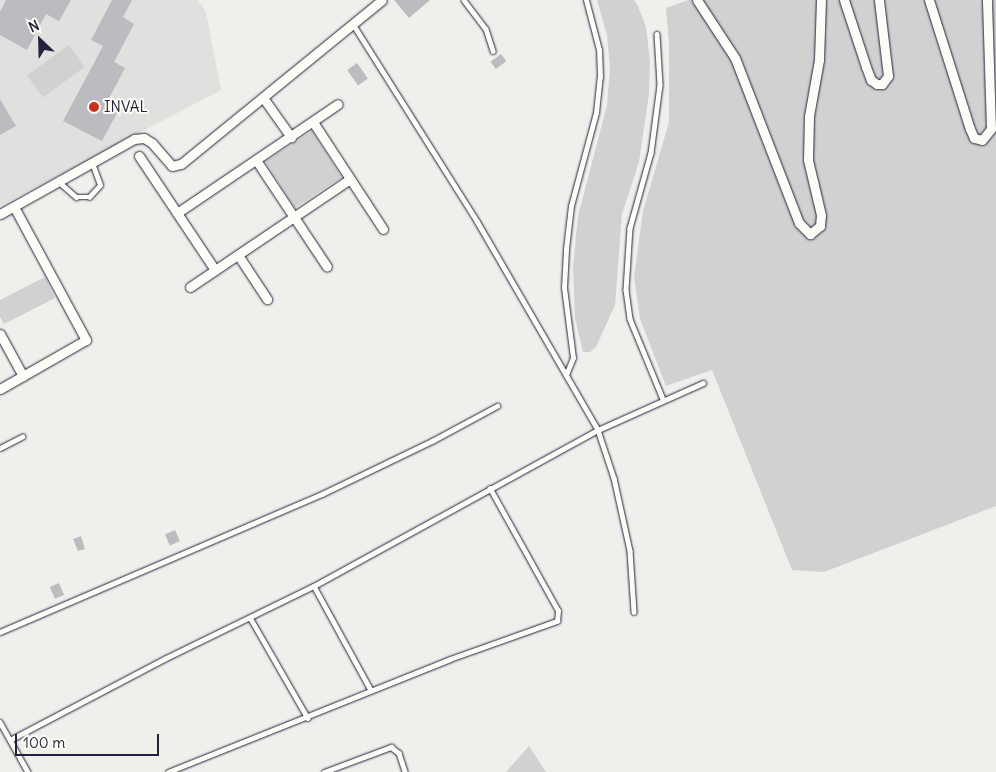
<!DOCTYPE html>
<html>
<head>
<meta charset="utf-8">
<style>
	body { margin:0 }
	#map { position:relative; width:996px; height:772px; overflow:hidden; background:#f0efec; font-family:Delius,sans-serif }
	div>[style] { position:absolute }
	.built>* { inset:0; background:#e0e0df }
	.green>* { inset:0; background:#d2d1d1; transform-origin:0 0 }
	.building>* { inset:0; background:#bcbcc0; transform-origin:0 0 }
	.roads { filter:drop-shadow(0 0 1px #22223b) drop-shadow(0 0 1px #22223b) }
	.lane>* { height:4.5px; margin:-2.25px; padding:0 2.25px; transform-origin:2.25px; border-radius:2.25px; background:#fdfcf7 }
	.street>* { height:9px; margin:-4.5px; padding:0 4.5px; transform-origin:4.5px; border-radius:4.5px; background:#fdfcf7 }
	.dots>* { width:14px; height:14px; translate:-50% -50%; box-sizing:border-box; border:2px solid #fdfcf7; border-radius:50% }
	span { translate:-50% -50%; white-space:nowrap; text-align:center; line-height:1.15; -webkit-text-stroke:4px #fdfcf7; paint-order:stroke }
	.poi-label { font-size:15px; color:#22223b }
	.left { translate:0 -50%; text-align:left }
	.north { position:absolute; left:15px; top:15px; width:50px; height:50px; -webkit-text-stroke:4px #fdfcf7; paint-order:stroke; rotate:336deg; font-size:14px; font-weight:700; line-height:20px; text-align:center; color:#22223b }
	.north::after { content:''; display:block; margin:auto; width:18px; height:22px; background:#22223b; clip-path:polygon(50% 0,100% 100%,50% 72%,0 100%) }
	.scale { position:absolute; left:15px; top:734px; width:144px; height:22px; box-sizing:border-box; border:2px solid #22223b; border-top:0; padding-left:6px; font-size:15px; line-height:18px; white-space:nowrap; color:#22223b; -webkit-text-stroke:4px #fdfcf7; paint-order:stroke }
</style>
</head>
<body>
<div id="map">
	<div class="built">
		<div style="clip-path:polygon(0 0,198px 0,206px 12px,221px 90px,0 206px)"></div>
	</div>
	<div class="green">
		<div style="clip-path:polygon(597px 0,634px 0,638px 6px,646px 27px,650px 61px,649px 94px,639px 162px,622px 214px,615px 305px,596px 347px,590px 352px,583px 352px,575px 318px,573px 267px,578px 216px,607px 105px,610px 68px,607px 35px)"></div>
		<div style="clip-path:polygon(688px 0,996px 0,996px 506px,824px 572px,792px 570px,712px 370px,666px 386px,640px 319px,634px 277px,643px 211px,669px 122px,669px 44px,666px 8px)"></div>
		<div style="left:69px;top:45px;width:27px;height:52px;rotate:54deg"></div>
		<div style="left:312px;top:131px;width:55px;height:56px;rotate:57deg"></div>
		<div style="clip-path:polygon(45px 277px,55px 298px,4px 324px,0 317px,0 300px)"></div>
		<div style="clip-path:polygon(529px 746px,546px 772px,506px 772px)"></div>
	</div>
	<div class="building">
		<div style="clip-path:polygon(6px 0,71px 0,59px 21px,46px 14px,27px 50px,0 35px,0 12px)"></div>
		<div style="clip-path:polygon(112px 0,132px 0,123px 17px,134px 24px,114px 62px,125px 68px,105px 106px,117px 113px,102px 141px,63px 121px,103px 46px,91px 40px)"></div>
		<div style="clip-path:polygon(394px 0,430px 0,409px 18px)"></div>
		<div style="left:501px;top:54px;width:9px;height:13px;rotate:54deg"></div>
		<div style="left:357px;top:63px;width:19px;height:12px;rotate:55deg"></div>
		<div style="clip-path:polygon(0 99px,16px 126px,0 135px)"></div>
		<div style="left:175px;top:530px;width:12px;height:11px;rotate:66deg"></div>
		<div style="clip-path:polygon(81px 536px,85px 549px,78px 551px,73px 539px)"></div>
		<div style="left:59px;top:583px;width:13px;height:10px;rotate:67deg"></div>
	</div>
	<div class="roads">
		<div class="lane">
			<div style="left:464px;top:0;width:36px;rotate:53deg"></div>
			<div style="left:486px;top:29px;width:23px;rotate:72deg"></div>
			<div style="left:353px;top:24px;width:233px;rotate:57.8deg"></div>
			<div style="left:477px;top:221px;width:241px;rotate:59.9deg"></div>
			<div style="left:598px;top:430px;width:51px;rotate:71.6deg"></div>
			<div style="left:614px;top:478px;width:75px;rotate:77.6deg"></div>
			<div style="left:630px;top:551px;width:61px;rotate:86.2deg"></div>
			<div style="left:657px;top:34px;width:51px;rotate:86.6deg"></div>
			<div style="left:660px;top:85px;width:69px;rotate:97.5deg"></div>
			<div style="left:651px;top:153px;width:78px;rotate:105.6deg"></div>
			<div style="left:630px;top:228px;width:62px;rotate:93.7deg"></div>
			<div style="left:626px;top:290px;width:29px;rotate:82deg"></div>
			<div style="left:630px;top:319px;width:87px;rotate:67.6deg"></div>
			<div style="left:59px;top:182px;width:23px;rotate:41deg"></div>
			<div style="left:76px;top:197px;width:13px"></div>
			<div style="left:89px;top:197px;width:16px;rotate:-47deg"></div>
			<div style="left:100px;top:185px;width:23px;rotate:-110deg"></div>
			<div style="left:566px;top:375px;width:18px;rotate:-68deg"></div>
			<div style="left:573px;top:358px;width:71px;rotate:-97.3deg"></div>
			<div style="left:564px;top:288px;width:39px;rotate:-87deg"></div>
			<div style="left:566px;top:249px;width:43px;rotate:-83.4deg"></div>
			<div style="left:571px;top:206px;width:96px;rotate:-75deg"></div>
			<div style="left:596px;top:113px;width:36px;rotate:-84deg"></div>
			<div style="left:600px;top:77px;width:27px;rotate:-92deg"></div>
			<div style="left:599px;top:50px;width:52px;rotate:-104.6deg"></div>
			<div style="left:0;top:448px;width:25px;rotate:-27deg"></div>
			<div style="left:314px;top:586px;width:119px;rotate:61.3deg"></div>
			<div style="left:251px;top:619px;width:114px;rotate:60.1deg"></div>
			<div style="left:0;top:632px;width:350px;rotate:-23.2deg"></div>
			<div style="left:322px;top:494px;width:122px;rotate:-25.7deg"></div>
			<div style="left:432px;top:441px;width:74px;rotate:-28.3deg"></div>
			<div style="left:0;top:722px;width:57px;rotate:60.8deg"></div>
			<div style="left:10px;top:740px;width:174px;rotate:-27.7deg"></div>
			<div style="left:164px;top:659px;width:167px;rotate:-26deg"></div>
			<div style="left:314px;top:586px;width:324px;rotate:-28.8deg"></div>
			<div style="left:598px;top:430px;width:115px;rotate:-24.1deg"></div>
			<div style="left:168px;top:772px;width:304px;rotate:-21.8deg"></div>
			<div style="left:450px;top:659px;width:114px;rotate:-19.6deg"></div>
			<div style="left:557px;top:621px;width:10px;rotate:-84deg"></div>
			<div style="left:558px;top:611px;width:140px;rotate:-119.1deg"></div>
			<div style="left:324px;top:772px;width:72px;rotate:-20.5deg"></div>
			<div style="left:391px;top:747px;width:10px;rotate:37deg"></div>
			<div style="left:399px;top:753px;width:20px;rotate:72deg"></div>
		</div>
		<div class="street">
			<div style="left:697px;top:0;width:69px;rotate:56.8deg"></div>
			<div style="left:735px;top:58px;width:177px;rotate:68.8deg"></div>
			<div style="left:799px;top:223px;width:16px;rotate:45deg"></div>
			<div style="left:810px;top:234px;width:13px;rotate:-39deg"></div>
			<div style="left:820px;top:226px;width:11px;rotate:-85deg"></div>
			<div style="left:821px;top:215px;width:57px;rotate:-103.3deg"></div>
			<div style="left:808px;top:160px;width:44px;rotate:-88.7deg"></div>
			<div style="left:809px;top:116px;width:57px;rotate:-79.9deg"></div>
			<div style="left:819px;top:60px;width:60px;rotate:-88.1deg"></div>
			<div style="left:844px;top:0;width:71px;rotate:71.8deg"></div>
			<div style="left:866px;top:67px;width:14px;rotate:69deg"></div>
			<div style="left:871px;top:80px;width:7px;rotate:34deg"></div>
			<div style="left:877px;top:84px;width:5px"></div>
			<div style="left:882px;top:84px;width:10px;rotate:-53deg"></div>
			<div style="left:888px;top:76px;width:77px;rotate:-96.8deg"></div>
			<div style="left:929px;top:0;width:135px;rotate:72.4deg"></div>
			<div style="left:970px;top:129px;width:10px;rotate:66deg"></div>
			<div style="left:974px;top:138px;width:8px;rotate:14deg"></div>
			<div style="left:982px;top:140px;width:14px;rotate:-51deg"></div>
			<div style="left:991px;top:129px;width:129px;rotate:-91.8deg"></div>
			<div style="left:264px;top:99px;width:47px;rotate:54.6deg"></div>
			<div style="left:313px;top:122px;width:128px;rotate:56.8deg"></div>
			<div style="left:139px;top:156px;width:137px;rotate:56.3deg"></div>
			<div style="left:256px;top:160px;width:128px;rotate:56.4deg"></div>
			<div style="left:177px;top:213px;width:194px;rotate:-34.1deg"></div>
			<div style="left:0;top:214px;width:154px;rotate:-29.2deg"></div>
			<div style="left:134px;top:139px;width:10px;rotate:-6deg"></div>
			<div style="left:144px;top:138px;width:9px;rotate:32deg"></div>
			<div style="left:152px;top:143px;width:30px;rotate:49deg"></div>
			<div style="left:172px;top:166px;width:9px;rotate:-13deg"></div>
			<div style="left:181px;top:164px;width:259px;rotate:-39.2deg"></div>
			<div style="left:238px;top:255px;width:53px;rotate:56.6deg"></div>
			<div style="left:190px;top:287px;width:193px;rotate:-34deg"></div>
			<div style="left:0;top:334px;width:48px;rotate:61.3deg"></div>
			<div style="left:0;top:389px;width:99px;rotate:-29.7deg"></div>
			<div style="left:86px;top:340px;width:151px;rotate:-118.4deg"></div>
		</div>
	</div>
	<div class="dots">
		<div style="left:94px;top:107px;background:#c8321e"></div>
	</div>
	<div class="poi-label">
		<span class="left" style="left:104px;top:107px">INVAL</span>
	</div>
	<div class="north">N</div>
	<div class="scale">100 m</div>
</div>
</body>
</html>
